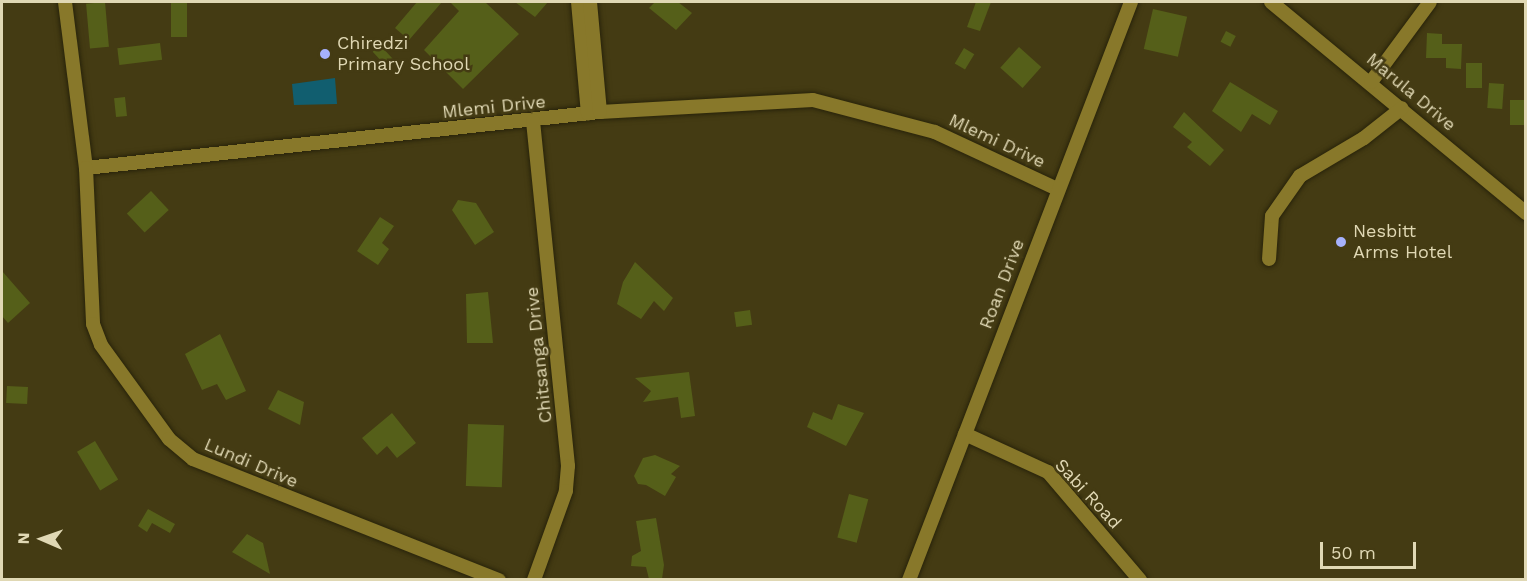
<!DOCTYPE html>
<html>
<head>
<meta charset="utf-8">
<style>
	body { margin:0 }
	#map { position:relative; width:1527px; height:581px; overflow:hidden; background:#443b13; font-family:"Work Sans",sans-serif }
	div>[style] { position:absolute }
	.water>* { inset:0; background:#115e6f }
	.building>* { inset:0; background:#555f19; transform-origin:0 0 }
	.roads { filter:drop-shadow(0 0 2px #28230a) drop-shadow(0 0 2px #28230a) }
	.street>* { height:14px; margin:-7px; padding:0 7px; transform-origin:7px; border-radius:7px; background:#88782a }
	.dots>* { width:16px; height:16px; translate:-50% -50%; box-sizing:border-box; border:3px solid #443b13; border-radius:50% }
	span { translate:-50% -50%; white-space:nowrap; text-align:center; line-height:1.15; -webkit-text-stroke:5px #443b13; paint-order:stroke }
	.poi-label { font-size:18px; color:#e0d8b4 }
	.left { translate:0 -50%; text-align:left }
	.street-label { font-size:18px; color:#e0d8b4 }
	.frame { position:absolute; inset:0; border:3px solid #e0d8b4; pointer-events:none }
	.north { position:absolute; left:12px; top:509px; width:60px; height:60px; -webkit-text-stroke:4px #443b13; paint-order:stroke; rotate:272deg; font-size:16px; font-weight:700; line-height:24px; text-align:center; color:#e0d8b4 }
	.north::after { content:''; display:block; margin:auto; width:21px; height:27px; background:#e0d8b4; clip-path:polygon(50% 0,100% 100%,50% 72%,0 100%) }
	.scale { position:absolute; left:1320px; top:542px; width:96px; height:27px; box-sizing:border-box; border:3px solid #e0d8b4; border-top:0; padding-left:8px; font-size:18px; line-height:21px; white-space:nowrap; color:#e0d8b4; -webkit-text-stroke:4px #443b13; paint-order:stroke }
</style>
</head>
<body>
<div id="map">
	<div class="water">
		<div style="clip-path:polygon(335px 78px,337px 104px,294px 105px,292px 84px)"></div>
	</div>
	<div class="building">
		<div style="left:105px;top:2px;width:45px;height:19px;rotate:85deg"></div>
		<div style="left:171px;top:2px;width:16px;height:35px"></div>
		<div style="clip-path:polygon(417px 2px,442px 2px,409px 40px,395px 28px)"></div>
		<div style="clip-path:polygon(450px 2px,485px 2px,519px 34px,463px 89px,424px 50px,459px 11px)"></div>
		<div style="clip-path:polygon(515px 2px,548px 2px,535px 17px)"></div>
		<div style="clip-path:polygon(655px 2px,678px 2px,692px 13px,676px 30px,649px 8px)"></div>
		<div style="clip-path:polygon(976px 2px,991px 2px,980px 31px,967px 27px)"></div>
		<div style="left:1153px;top:9px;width:35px;height:41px;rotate:13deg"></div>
		<div style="left:1226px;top:31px;width:11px;height:12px;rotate:27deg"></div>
		<div style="clip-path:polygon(1427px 33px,1442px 34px,1442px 44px,1462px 44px,1461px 69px,1446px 68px,1446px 58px,1426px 58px)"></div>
		<div style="left:160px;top:43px;width:17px;height:43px;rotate:83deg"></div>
		<div style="left:380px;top:45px;width:19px;height:10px;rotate:47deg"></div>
		<div style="left:1019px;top:47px;width:30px;height:28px;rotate:42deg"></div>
		<div style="left:964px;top:48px;width:12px;height:18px;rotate:31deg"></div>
		<div style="left:1466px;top:63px;width:16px;height:25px"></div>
		<div style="clip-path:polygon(1230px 82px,1278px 111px,1270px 125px,1252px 114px,1241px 132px,1212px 111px)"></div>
		<div style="left:1489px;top:83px;width:15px;height:25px;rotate:4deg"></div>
		<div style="left:125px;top:97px;width:19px;height:11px;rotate:84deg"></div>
		<div style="left:1510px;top:100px;width:15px;height:25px"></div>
		<div style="clip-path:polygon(1184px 112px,1224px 150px,1210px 166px,1187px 147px,1192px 142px,1173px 127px)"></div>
		<div style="left:151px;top:191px;width:26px;height:33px;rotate:47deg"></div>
		<div style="clip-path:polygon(458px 200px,476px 203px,494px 232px,475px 245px,452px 210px)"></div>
		<div style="clip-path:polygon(380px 217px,394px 226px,382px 243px,389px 249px,378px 265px,357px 251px)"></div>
		<div style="clip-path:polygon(635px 262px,673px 298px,664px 311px,654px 301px,641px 319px,617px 304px,623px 282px)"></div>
		<div style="clip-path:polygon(2px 271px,30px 303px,8px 323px,2px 316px)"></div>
		<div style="clip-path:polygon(488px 292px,493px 343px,467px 343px,466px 294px)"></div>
		<div style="left:750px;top:310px;width:15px;height:16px;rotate:82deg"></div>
		<div style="clip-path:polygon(220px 334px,246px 391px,226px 400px,217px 384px,202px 390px,185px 354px)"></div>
		<div style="clip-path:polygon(689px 372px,695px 416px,681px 418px,678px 397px,643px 402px,651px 391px,635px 378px)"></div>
		<div style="left:7px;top:386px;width:21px;height:17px;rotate:3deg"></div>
		<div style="clip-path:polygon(278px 390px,304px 402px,300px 425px,268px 409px)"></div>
		<div style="clip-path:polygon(838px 404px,864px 413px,846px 446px,807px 427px,813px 412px,832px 420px)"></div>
		<div style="clip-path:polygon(392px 413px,416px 443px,397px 458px,387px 446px,377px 455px,362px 438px)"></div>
		<div style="left:468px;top:424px;width:36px;height:62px;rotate:2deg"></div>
		<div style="left:95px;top:441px;width:45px;height:21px;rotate:59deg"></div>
		<div style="clip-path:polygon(655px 455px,680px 466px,671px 474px,676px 477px,665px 496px,646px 485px,638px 484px,634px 476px,643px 458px)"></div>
		<div style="left:849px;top:494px;width:20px;height:45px;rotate:15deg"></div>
		<div style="clip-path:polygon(148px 509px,175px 524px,170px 533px,152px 523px,147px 532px,138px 526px)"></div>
		<div style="clip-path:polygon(656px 518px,664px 565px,662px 579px,649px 579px,646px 567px,631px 566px,632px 556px,641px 551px,636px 521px)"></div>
		<div style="clip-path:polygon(247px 534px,263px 543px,270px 574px,232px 552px)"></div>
	</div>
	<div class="roads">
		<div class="street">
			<div style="left:65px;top:2px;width:167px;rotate:82.8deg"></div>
			<div style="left:86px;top:168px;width:517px;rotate:-6.22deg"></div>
			<div style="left:600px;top:112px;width:213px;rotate:-3.2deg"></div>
			<div style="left:813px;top:100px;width:126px;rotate:14.7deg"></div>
			<div style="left:935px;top:132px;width:135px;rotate:25deg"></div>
			<div style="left:578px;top:2px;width:112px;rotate:84.9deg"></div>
			<div style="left:590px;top:2px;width:110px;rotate:84.8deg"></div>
			<div style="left:1271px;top:2px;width:331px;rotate:39.6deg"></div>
			<div style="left:1371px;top:82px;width:99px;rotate:-53.6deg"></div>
			<div style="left:533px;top:121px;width:347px;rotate:84.2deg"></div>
			<div style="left:568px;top:466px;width:25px;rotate:95deg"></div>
			<div style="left:566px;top:491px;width:95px;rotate:109.8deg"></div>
			<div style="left:86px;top:168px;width:156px;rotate:87.4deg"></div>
			<div style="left:93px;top:324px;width:22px;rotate:69deg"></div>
			<div style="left:101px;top:345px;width:116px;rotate:54.1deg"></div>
			<div style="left:169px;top:439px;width:31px;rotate:40deg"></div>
			<div style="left:193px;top:459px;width:329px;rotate:21.6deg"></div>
			<div style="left:1269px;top:259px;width:43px;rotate:-86deg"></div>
			<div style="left:1272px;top:216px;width:49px;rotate:-55deg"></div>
			<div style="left:1300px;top:176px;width:74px;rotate:-30.7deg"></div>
			<div style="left:1364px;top:138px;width:48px;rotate:-38.3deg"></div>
			<div style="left:965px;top:434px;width:91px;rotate:24.6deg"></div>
			<div style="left:1048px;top:472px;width:142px;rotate:49.6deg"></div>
			<div style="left:909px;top:580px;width:619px;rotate:-68.99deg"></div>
		</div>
	</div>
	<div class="dots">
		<div style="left:325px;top:54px;background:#a6b1fc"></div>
		<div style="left:1341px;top:242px;background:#a6b1fc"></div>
	</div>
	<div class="poi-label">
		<span class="left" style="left:337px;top:54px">Chiredzi<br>Primary School</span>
		<span class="left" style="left:1353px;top:242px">Nesbitt<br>Arms Hotel</span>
	</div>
	<div class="street-label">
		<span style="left:1411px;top:92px;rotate:40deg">Marula Drive</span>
		<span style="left:494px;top:107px;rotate:-6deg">Mlemi Drive</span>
		<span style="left:997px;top:141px;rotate:25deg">Mlemi Drive</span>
		<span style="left:1002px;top:284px;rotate:-69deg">Roan Drive</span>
		<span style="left:539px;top:355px;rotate:-96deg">Chitsanga Drive</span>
		<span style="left:251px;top:463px;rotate:23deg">Lundi Drive</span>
		<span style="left:1088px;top:494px;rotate:47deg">Sabi Road</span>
	</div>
	<div class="frame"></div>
	<div class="north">N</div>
	<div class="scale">50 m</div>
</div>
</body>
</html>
